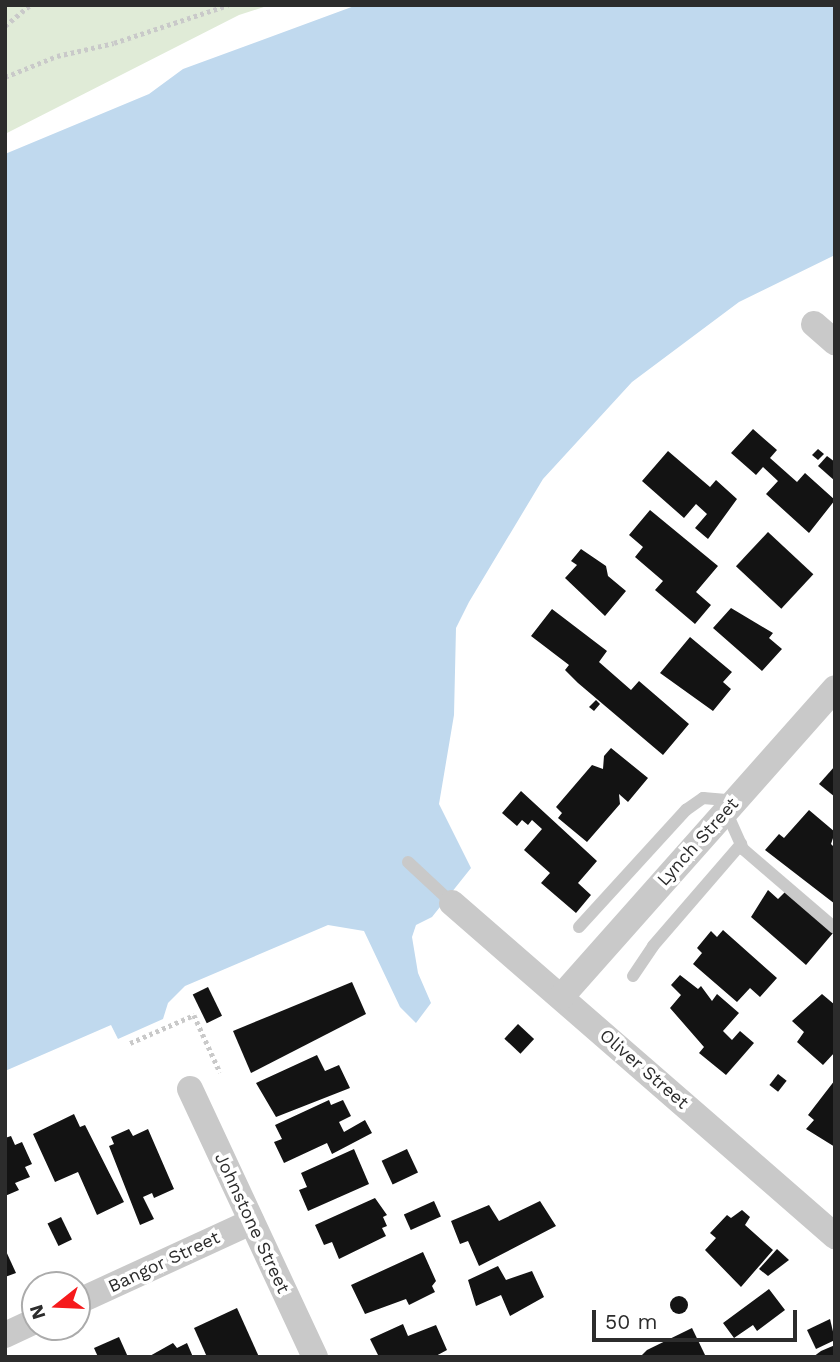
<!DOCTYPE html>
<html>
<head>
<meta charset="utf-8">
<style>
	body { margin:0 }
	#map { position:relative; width:840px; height:1362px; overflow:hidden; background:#fff; font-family:"Work Sans",sans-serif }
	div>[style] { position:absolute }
	.green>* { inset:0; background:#e0ebd7 }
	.water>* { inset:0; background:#c0d9ee }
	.building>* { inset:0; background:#131313; transform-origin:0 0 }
	.round { border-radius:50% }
	.path>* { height:4.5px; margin-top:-2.25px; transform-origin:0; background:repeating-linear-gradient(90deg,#c9c9c9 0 3.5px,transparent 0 7px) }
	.service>* { height:12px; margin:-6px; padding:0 6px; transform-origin:6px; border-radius:6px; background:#c9c9c9 }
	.minor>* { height:26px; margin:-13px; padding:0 13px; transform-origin:13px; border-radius:13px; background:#c9c9c9 }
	span { translate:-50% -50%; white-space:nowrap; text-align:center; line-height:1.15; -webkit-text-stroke:7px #fff; paint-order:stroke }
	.street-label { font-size:18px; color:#2c2c2c }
	.frame { position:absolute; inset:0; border:7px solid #2c2c2c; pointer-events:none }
	.north { position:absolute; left:21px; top:1271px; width:70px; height:70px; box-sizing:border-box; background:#fff; border:2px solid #ababab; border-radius:50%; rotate:252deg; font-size:19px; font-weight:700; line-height:28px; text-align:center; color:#2c2c2c }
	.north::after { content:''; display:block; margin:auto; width:24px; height:32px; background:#f61a1c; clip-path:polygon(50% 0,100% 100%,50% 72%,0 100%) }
	.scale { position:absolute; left:592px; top:1310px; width:205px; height:32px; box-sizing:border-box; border:4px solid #2c2c2c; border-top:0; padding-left:9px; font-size:21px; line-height:24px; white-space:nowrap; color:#2c2c2c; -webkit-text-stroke:5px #fff; paint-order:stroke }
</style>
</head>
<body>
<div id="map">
	<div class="green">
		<div style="clip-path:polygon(5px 5px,270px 5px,239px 15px,5px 134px)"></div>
	</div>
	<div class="water">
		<div style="clip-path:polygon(357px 5px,835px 5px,835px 255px,739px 302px,632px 382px,543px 479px,469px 602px,456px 628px,454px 715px,439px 804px,471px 868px,432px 917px,416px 925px,412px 937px,418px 973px,431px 1003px,416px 1023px,400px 1007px,364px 931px,328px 925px,185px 986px,168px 1003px,163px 1019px,118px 1039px,111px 1025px,5px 1071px,5px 154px,149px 94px,183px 69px)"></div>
	</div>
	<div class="building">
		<div style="clip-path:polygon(753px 429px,777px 450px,770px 458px,797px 482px,805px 473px,835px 500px,809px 533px,766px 494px,778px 481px,763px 467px,756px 475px,731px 453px)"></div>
		<div style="clip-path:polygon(818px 449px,824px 454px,818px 460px,812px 455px)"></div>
		<div style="clip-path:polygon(668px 451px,710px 487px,716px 480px,737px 499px,708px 539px,695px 528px,707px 514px,696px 504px,684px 518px,642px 481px)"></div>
		<div style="clip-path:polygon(827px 456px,835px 462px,835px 481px,818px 466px)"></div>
		<div style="clip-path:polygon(650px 510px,718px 566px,696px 592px,711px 605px,695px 624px,655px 590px,663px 581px,635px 557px,643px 547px,629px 535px)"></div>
		<div style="left:768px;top:532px;width:62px;height:47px;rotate:43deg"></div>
		<div style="clip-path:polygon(581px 549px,606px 566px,608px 576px,626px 591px,605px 616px,565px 578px,577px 565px,571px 561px)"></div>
		<div style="clip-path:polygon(731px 608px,773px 633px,769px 638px,782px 649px,762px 671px,713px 628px)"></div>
		<div style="clip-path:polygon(552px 609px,607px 651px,599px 662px,631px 690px,639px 681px,689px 724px,663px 755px,578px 683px,565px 670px,569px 665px,531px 636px)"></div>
		<div style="clip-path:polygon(690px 637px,732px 672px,723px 682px,731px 689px,713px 711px,660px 673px)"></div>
		<div style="clip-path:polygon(596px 700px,600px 704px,594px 711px,589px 707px)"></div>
		<div style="clip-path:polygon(611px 748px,648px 778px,628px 802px,619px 794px,620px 804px,587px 842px,558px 818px,562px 813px,556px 807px,592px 765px,603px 769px,604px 756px)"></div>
		<div style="clip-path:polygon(835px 766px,835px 797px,819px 784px)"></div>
		<div style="clip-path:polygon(521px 791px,597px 861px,578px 883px,591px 895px,576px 913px,541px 883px,550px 873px,524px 850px,542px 829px,532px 820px,528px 825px,522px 820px,517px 826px,502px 813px)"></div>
		<div style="clip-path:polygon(809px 810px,835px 832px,831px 844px,835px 848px,835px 904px,765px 850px,779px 834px,784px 838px)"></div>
		<div style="clip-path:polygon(768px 890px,778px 899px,785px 892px,833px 933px,806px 965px,751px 917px)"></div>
		<div style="clip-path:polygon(723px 930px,777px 978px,760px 997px,750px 988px,737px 1002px,693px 964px,702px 953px,697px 948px,711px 931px,717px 937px)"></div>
		<div style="clip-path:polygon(680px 975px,698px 989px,701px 986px,712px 1001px,717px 994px,739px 1013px,723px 1031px,732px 1040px,740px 1031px,754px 1043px,726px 1075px,699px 1053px,704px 1047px,670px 1008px,681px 995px,671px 985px)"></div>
		<div style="clip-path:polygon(352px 982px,366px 1014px,251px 1073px,233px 1031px)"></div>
		<div style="left:208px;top:987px;width:32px;height:17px;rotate:64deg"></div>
		<div style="clip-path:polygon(822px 994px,835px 1005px,835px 1052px,823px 1065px,797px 1042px,804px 1032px,792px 1021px)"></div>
		<div style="left:518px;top:1024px;width:22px;height:20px;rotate:43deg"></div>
		<div style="clip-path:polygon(317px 1055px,325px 1071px,339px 1065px,350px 1088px,276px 1117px,256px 1083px)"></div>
		<div style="left:778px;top:1074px;width:11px;height:14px;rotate:38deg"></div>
		<div style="clip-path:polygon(835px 1080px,835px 1147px,806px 1129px,814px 1120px,808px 1115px)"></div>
		<div style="clip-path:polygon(329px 1100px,331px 1105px,343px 1100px,351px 1116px,339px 1122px,344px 1132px,365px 1120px,372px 1133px,332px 1154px,327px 1143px,284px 1163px,274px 1142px,282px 1139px,275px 1125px)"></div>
		<div style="clip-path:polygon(74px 1114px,80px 1127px,85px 1125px,124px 1202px,97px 1215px,78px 1172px,55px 1182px,33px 1134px)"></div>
		<div style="clip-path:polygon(129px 1129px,133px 1136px,148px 1129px,174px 1189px,154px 1198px,152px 1193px,143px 1197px,154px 1219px,140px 1225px,109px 1146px,114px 1144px,111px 1137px)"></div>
		<div style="clip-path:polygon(11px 1136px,15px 1145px,22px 1142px,32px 1164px,25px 1167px,30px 1177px,15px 1183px,19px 1190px,5px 1196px,5px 1138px)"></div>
		<div style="clip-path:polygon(354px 1149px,369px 1184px,308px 1211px,299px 1190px,307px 1187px,301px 1173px)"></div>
		<div style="left:407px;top:1149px;width:26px;height:28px;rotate:65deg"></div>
		<div style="clip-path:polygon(375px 1198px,387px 1215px,383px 1217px,387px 1226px,382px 1228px,386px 1236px,339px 1259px,332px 1242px,324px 1245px,315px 1225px)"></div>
		<div style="left:434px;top:1201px;width:17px;height:33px;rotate:66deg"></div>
		<div style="clip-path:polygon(540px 1201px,556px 1226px,479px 1266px,468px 1241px,460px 1244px,451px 1221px,489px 1205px,499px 1221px)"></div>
		<div style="clip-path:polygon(742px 1210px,750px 1217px,745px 1225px,773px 1250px,741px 1287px,705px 1250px,716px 1238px,710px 1233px,727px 1215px,731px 1218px)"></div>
		<div style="left:61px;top:1217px;width:25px;height:15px;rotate:64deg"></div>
		<div style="clip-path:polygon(5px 1249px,16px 1273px,5px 1277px)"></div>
		<div style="clip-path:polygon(777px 1249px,789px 1260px,768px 1276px,759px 1269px)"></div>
		<div style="clip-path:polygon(423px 1252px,436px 1281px,432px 1286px,435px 1292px,409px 1305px,406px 1299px,365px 1314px,351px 1285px)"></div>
		<div style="clip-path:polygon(498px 1266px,506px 1280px,532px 1271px,544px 1297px,510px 1316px,501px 1295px,476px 1306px,468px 1280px)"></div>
		<div style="clip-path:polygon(769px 1289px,785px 1310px,757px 1331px,753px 1325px,734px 1338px,723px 1323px)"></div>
		<div class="round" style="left:670px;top:1296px;width:18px;height:18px"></div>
		<div style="clip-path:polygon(237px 1308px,259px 1357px,207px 1357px,194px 1328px)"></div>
		<div style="clip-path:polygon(830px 1319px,835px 1340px,816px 1349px,807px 1330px)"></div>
		<div style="clip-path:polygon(403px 1324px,408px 1336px,436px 1325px,447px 1350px,434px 1357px,378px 1355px,370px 1339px)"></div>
		<div style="clip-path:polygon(692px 1328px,706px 1357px,640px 1357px,647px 1350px)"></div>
		<div style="clip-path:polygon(119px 1337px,128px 1357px,98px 1357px,94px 1348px)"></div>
		<div style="clip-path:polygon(173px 1343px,177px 1348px,187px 1343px,193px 1357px,148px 1357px)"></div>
		<div style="clip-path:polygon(835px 1345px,835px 1357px,813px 1357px,821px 1351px)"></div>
	</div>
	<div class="path">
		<div style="left:5px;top:26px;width:33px;rotate:-40deg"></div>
		<div style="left:5px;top:77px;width:56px;rotate:-22deg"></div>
		<div style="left:57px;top:56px;width:58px;rotate:-12.8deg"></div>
		<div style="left:114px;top:43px;width:120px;rotate:-18.4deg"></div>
		<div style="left:130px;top:1043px;width:70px;rotate:-23.6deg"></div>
		<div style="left:194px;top:1015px;width:63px;rotate:65.5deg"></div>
	</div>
	<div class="service">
		<div style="left:726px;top:811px;width:42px;rotate:65.9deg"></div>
		<div style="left:743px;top:849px;width:121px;rotate:40.7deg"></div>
		<div style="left:408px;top:862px;width:60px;rotate:43deg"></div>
		<div style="left:579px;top:927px;width:159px;rotate:-47.6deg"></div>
		<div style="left:686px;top:810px;width:21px;rotate:-35deg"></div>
		<div style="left:703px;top:798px;width:32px;rotate:5deg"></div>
		<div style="left:633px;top:976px;width:36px;rotate:-56deg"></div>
		<div style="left:653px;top:946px;width:135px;rotate:-49.2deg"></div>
	</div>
	<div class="minor">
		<div style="left:814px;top:324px;width:28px;rotate:41deg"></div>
		<div style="left:452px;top:903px;width:508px;rotate:41.01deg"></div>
		<div style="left:561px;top:997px;width:413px;rotate:-48.4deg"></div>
		<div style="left:190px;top:1089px;width:296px;rotate:65deg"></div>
		<div style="left:77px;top:1302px;width:192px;rotate:-24.7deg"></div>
		<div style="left:5px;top:1335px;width:33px;rotate:-25deg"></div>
	</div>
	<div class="street-label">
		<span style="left:698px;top:842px;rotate:-48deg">Lynch Street</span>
		<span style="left:644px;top:1069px;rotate:41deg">Oliver Street</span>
		<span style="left:252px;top:1223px;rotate:65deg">Johnstone Street</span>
		<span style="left:164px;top:1262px;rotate:-25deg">Bangor Street</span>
	</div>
	<div class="frame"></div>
	<div class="north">N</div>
	<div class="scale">50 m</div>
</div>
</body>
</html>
